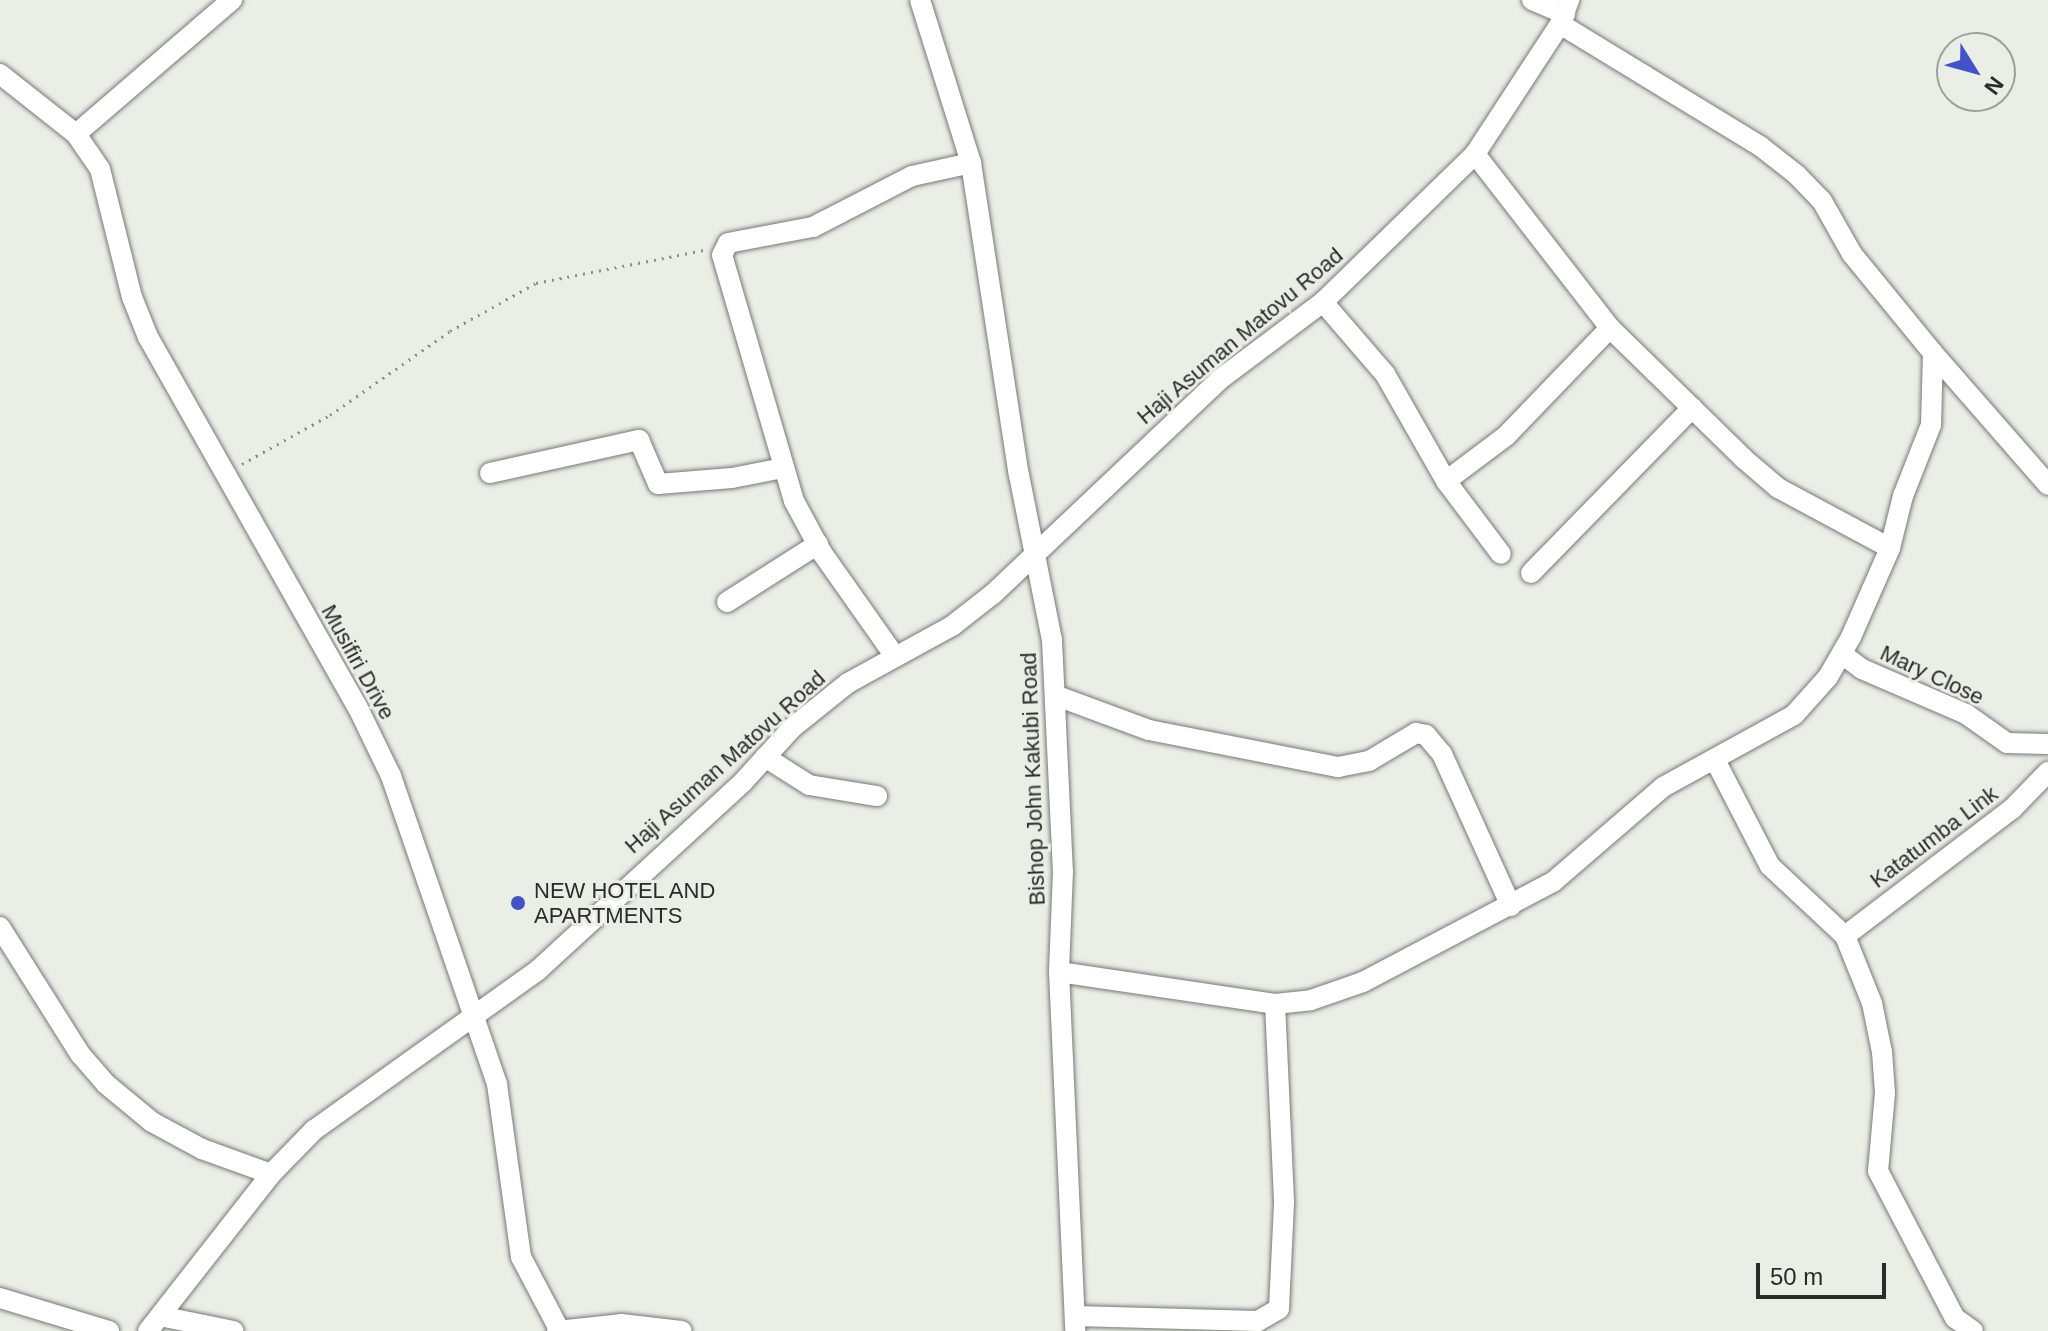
<!DOCTYPE html>
<html>
<head>
<meta charset="utf-8">
<style>
	body { margin:0 }
	#map { position:relative; width:2048px; height:1331px; overflow:hidden; background:#ebede7; font-family:Arial,sans-serif }
	div>[style] { position:absolute }
	.path>* { height:3px; margin-top:-1.5px; transform-origin:0; background:repeating-linear-gradient(90deg,#8e8f8b 0 2px,transparent 0 8px) }
	.roads { filter:drop-shadow(0 0 2px #777973) drop-shadow(0 0 2px #777973) }
	.minor>* { height:20px; margin:-10px; padding:0 10px; transform-origin:10px; border-radius:10px; background:#fff }
	.dots>* { width:22px; height:22px; translate:-50% -50%; box-sizing:border-box; border:4px solid #ebede7; border-radius:50% }
	span { translate:-50% -50%; white-space:nowrap; text-align:center; line-height:1.15; -webkit-text-stroke:6px #ebede7; paint-order:stroke }
	.street-label { font-size:22px; color:#2b2c29 }
	.poi-label { font-size:22px; color:#2b2c29 }
	.left { translate:0 -50%; text-align:left }
	.north { position:absolute; left:1936px; top:32px; width:80px; height:80px; box-sizing:border-box; background:#ebede7; border:2px solid #9ea09b; border-radius:50%; rotate:127deg; font-size:22px; font-weight:700; line-height:32px; text-align:center; color:#2b2c29 }
	.north::after { content:''; display:block; margin:auto; width:28px; height:36px; background:#4253c7; clip-path:polygon(50% 0,100% 100%,50% 72%,0 100%) }
	.scale { position:absolute; left:1756px; top:1263px; width:130px; height:36px; box-sizing:border-box; border:4px solid #2b2c29; border-top:0; padding-left:10px; font-size:24px; line-height:28px; white-space:nowrap; color:#2b2c29; -webkit-text-stroke:6px #ebede7; paint-order:stroke }
</style>
</head>
<body>
<div id="map">
	<div class="path">
		<div style="left:242px;top:464px;width:101px;rotate:-29.1deg"></div>
		<div style="left:330px;top:415px;width:146px;rotate:-35deg"></div>
		<div style="left:450px;top:331px;width:98px;rotate:-29.2deg"></div>
		<div style="left:536px;top:283px;width:171px;rotate:-11.1deg"></div>
	</div>
	<div class="roads">
		<div class="minor">
			<div style="left:920px;top:0;width:171px;rotate:72.6deg"></div>
			<div style="left:971px;top:163px;width:316px;rotate:81.3deg"></div>
			<div style="left:1019px;top:475px;width:168px;rotate:78.7deg"></div>
			<div style="left:1052px;top:640px;width:231px;rotate:87.3deg"></div>
			<div style="left:1063px;top:871px;width:101px;rotate:92.3deg"></div>
			<div style="left:1059px;top:972px;width:359px;rotate:87.4deg"></div>
			<div style="left:1532px;top:0;width:36px;rotate:23deg"></div>
			<div style="left:0;top:74px;width:97px;rotate:38.3deg"></div>
			<div style="left:76px;top:134px;width:42px;rotate:55.6deg"></div>
			<div style="left:100px;top:169px;width:132px;rotate:76deg"></div>
			<div style="left:132px;top:297px;width:43px;rotate:68.2deg"></div>
			<div style="left:148px;top:337px;width:424px;rotate:60.5deg"></div>
			<div style="left:357px;top:706px;width:78px;rotate:64.1deg"></div>
			<div style="left:391px;top:776px;width:326px;rotate:71deg"></div>
			<div style="left:497px;top:1084px;width:175px;rotate:82.1deg"></div>
			<div style="left:521px;top:1257px;width:84px;rotate:62.2deg"></div>
			<div style="left:76px;top:134px;width:206px;rotate:-40.7deg"></div>
			<div style="left:1475px;top:154px;width:220px;rotate:52.2deg"></div>
			<div style="left:1610px;top:328px;width:186px;rotate:44.3deg"></div>
			<div style="left:1743px;top:458px;width:46px;rotate:40.6deg"></div>
			<div style="left:1778px;top:488px;width:127px;rotate:28.2deg"></div>
			<div style="left:1323px;top:302px;width:95px;rotate:49.3deg"></div>
			<div style="left:1385px;top:374px;width:123px;rotate:60.3deg"></div>
			<div style="left:1446px;top:481px;width:91px;rotate:53deg"></div>
			<div style="left:1933px;top:353px;width:175px;rotate:48.9deg"></div>
			<div style="left:490px;top:473px;width:153px;rotate:-12.5deg"></div>
			<div style="left:639px;top:440px;width:48px;rotate:66.6deg"></div>
			<div style="left:658px;top:484px;width:74px;rotate:-4.6deg"></div>
			<div style="left:732px;top:478px;width:52px;rotate:-11.1deg"></div>
			<div style="left:1446px;top:481px;width:75px;rotate:-36.9deg"></div>
			<div style="left:1506px;top:436px;width:150px;rotate:-46.1deg"></div>
			<div style="left:1531px;top:573px;width:231px;rotate:-45.7deg"></div>
			<div style="left:727px;top:602px;width:108px;rotate:-32.5deg"></div>
			<div style="left:1842px;top:654px;width:25px;rotate:37deg"></div>
			<div style="left:1862px;top:669px;width:113px;rotate:23.4deg"></div>
			<div style="left:1966px;top:714px;width:50px;rotate:35.3deg"></div>
			<div style="left:2007px;top:743px;width:41px;rotate:1.4deg"></div>
			<div style="left:894px;top:655px;width:125px;rotate:-125.2deg"></div>
			<div style="left:822px;top:553px;width:59px;rotate:-118.3deg"></div>
			<div style="left:794px;top:501px;width:256px;rotate:-106.3deg"></div>
			<div style="left:722px;top:255px;width:13px;rotate:-63deg"></div>
			<div style="left:728px;top:243px;width:86px;rotate:-10.7deg"></div>
			<div style="left:813px;top:227px;width:111px;rotate:-27.3deg"></div>
			<div style="left:912px;top:176px;width:60px;rotate:-12.4deg"></div>
			<div style="left:1057px;top:696px;width:98px;rotate:20.3deg"></div>
			<div style="left:1149px;top:730px;width:193px;rotate:11.1deg"></div>
			<div style="left:1338px;top:767px;width:32px;rotate:-11deg"></div>
			<div style="left:1369px;top:761px;width:55px;rotate:-30.8deg"></div>
			<div style="left:1416px;top:733px;width:10px;rotate:11deg"></div>
			<div style="left:1426px;top:735px;width:25px;rotate:50deg"></div>
			<div style="left:1442px;top:754px;width:167px;rotate:65.6deg"></div>
			<div style="left:765px;top:757px;width:52px;rotate:32.5deg"></div>
			<div style="left:809px;top:785px;width:69px;rotate:9.2deg"></div>
			<div style="left:1715px;top:760px;width:119px;rotate:62.6deg"></div>
			<div style="left:1770px;top:866px;width:103px;rotate:43deg"></div>
			<div style="left:1845px;top:936px;width:72px;rotate:68.1deg"></div>
			<div style="left:1872px;top:1003px;width:50px;rotate:78.5deg"></div>
			<div style="left:1882px;top:1052px;width:41px;rotate:85.8deg"></div>
			<div style="left:1885px;top:1093px;width:78px;rotate:95.1deg"></div>
			<div style="left:1878px;top:1171px;width:166px;rotate:62.4deg"></div>
			<div style="left:1955px;top:1318px;width:22px;rotate:36deg"></div>
			<div style="left:0;top:927px;width:150px;rotate:57.8deg"></div>
			<div style="left:80px;top:1054px;width:40px;rotate:49deg"></div>
			<div style="left:106px;top:1084px;width:60px;rotate:39.6deg"></div>
			<div style="left:152px;top:1122px;width:57px;rotate:28.4deg"></div>
			<div style="left:202px;top:1149px;width:73px;rotate:19.9deg"></div>
			<div style="left:1845px;top:936px;width:210px;rotate:-37.3deg"></div>
			<div style="left:2012px;top:809px;width:52px;rotate:-45.8deg"></div>
			<div style="left:1059px;top:972px;width:218px;rotate:8.4deg"></div>
			<div style="left:1275px;top:1004px;width:36px;rotate:-6deg"></div>
			<div style="left:1311px;top:1000px;width:55px;rotate:-19.1deg"></div>
			<div style="left:1363px;top:982px;width:215px;rotate:-27.8deg"></div>
			<div style="left:1553px;top:882px;width:145px;rotate:-40.8deg"></div>
			<div style="left:1663px;top:787px;width:149px;rotate:-28.8deg"></div>
			<div style="left:1794px;top:715px;width:51px;rotate:-48.2deg"></div>
			<div style="left:1828px;top:677px;width:46px;rotate:-60.1deg"></div>
			<div style="left:1851px;top:637px;width:97px;rotate:-66.3deg"></div>
			<div style="left:1890px;top:548px;width:54px;rotate:-76deg"></div>
			<div style="left:1903px;top:496px;width:76px;rotate:-68.5deg"></div>
			<div style="left:1931px;top:425px;width:72px;rotate:-88.4deg"></div>
			<div style="left:1933px;top:353px;width:128px;rotate:-129.3deg"></div>
			<div style="left:1852px;top:254px;width:61px;rotate:-119.5deg"></div>
			<div style="left:1822px;top:201px;width:36px;rotate:-134deg"></div>
			<div style="left:1797px;top:175px;width:47px;rotate:-141.9deg"></div>
			<div style="left:1760px;top:146px;width:234px;rotate:-148.6deg"></div>
			<div style="left:0;top:1298px;width:114px;rotate:16.8deg"></div>
			<div style="left:160px;top:1316px;width:75px;rotate:11.6deg"></div>
			<div style="left:1075px;top:1316px;width:183px;rotate:1.6deg"></div>
			<div style="left:1258px;top:1321px;width:24px;rotate:-30deg"></div>
			<div style="left:1279px;top:1309px;width:108px;rotate:-87.3deg"></div>
			<div style="left:1284px;top:1201px;width:197px;rotate:-92.6deg"></div>
			<div style="left:148px;top:1331px;width:199px;rotate:-51.9deg"></div>
			<div style="left:271px;top:1174px;width:62px;rotate:-45.7deg"></div>
			<div style="left:314px;top:1130px;width:275px;rotate:-35.5deg"></div>
			<div style="left:538px;top:970px;width:278px;rotate:-42.5deg"></div>
			<div style="left:743px;top:782px;width:73px;rotate:-47.8deg"></div>
			<div style="left:792px;top:728px;width:72px;rotate:-38.8deg"></div>
			<div style="left:848px;top:683px;width:119px;rotate:-28.7deg"></div>
			<div style="left:952px;top:626px;width:52px;rotate:-38deg"></div>
			<div style="left:993px;top:594px;width:311px;rotate:-43.4deg"></div>
			<div style="left:1219px;top:380px;width:130px;rotate:-36.9deg"></div>
			<div style="left:1323px;top:302px;width:212px;rotate:-44.2deg"></div>
			<div style="left:1475px;top:154px;width:155px;rotate:-56.8deg"></div>
			<div style="left:1560px;top:24px;width:26px;rotate:-69deg"></div>
			<div style="left:557px;top:1331px;width:64px;rotate:-6.2deg"></div>
			<div style="left:621px;top:1324px;width:61px;rotate:6.5deg"></div>
		</div>
	</div>
	<div class="dots">
		<div style="left:518px;top:903px;background:#4253c7"></div>
	</div>
	<div class="street-label">
		<span style="left:1240px;top:336px;rotate:-40deg">Haji Asuman Matovu Road</span>
		<span style="left:358px;top:662px;rotate:61deg">Musifiri Drive</span>
		<span style="left:1932px;top:675px;rotate:25deg">Mary Close</span>
		<span style="left:725px;top:762px;rotate:-42deg">Haji Asuman Matovu Road</span>
		<span style="left:1033px;top:779px;rotate:-92deg">Bishop John Kakubi Road</span>
		<span style="left:1934px;top:837px;rotate:-37deg">Katatumba Link</span>
	</div>
	<div class="poi-label">
		<span class="left" style="left:534px;top:903px">NEW HOTEL AND<br>APARTMENTS</span>
	</div>
	<div class="north">N</div>
	<div class="scale">50 m</div>
</div>
</body>
</html>
